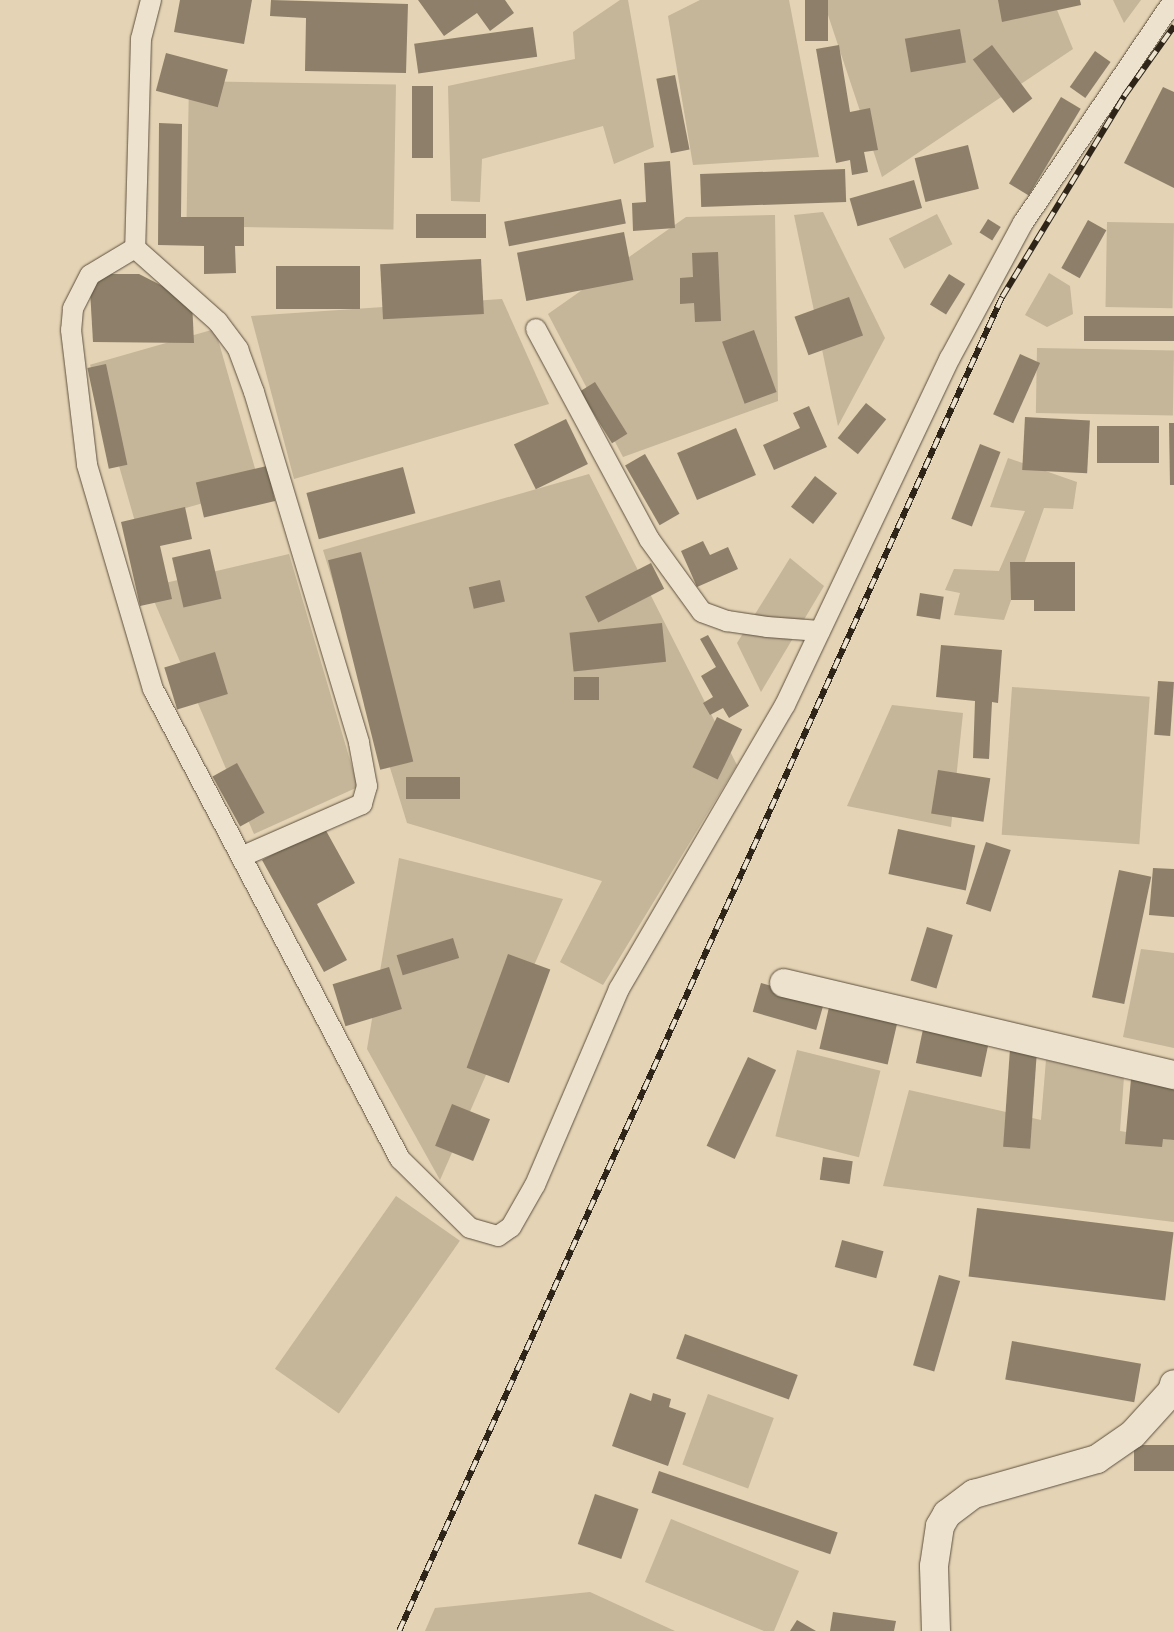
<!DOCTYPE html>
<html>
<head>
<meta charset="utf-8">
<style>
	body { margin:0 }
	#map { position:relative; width:1174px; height:1631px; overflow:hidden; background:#e4d3b4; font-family:Vollkorn,serif }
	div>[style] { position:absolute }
	.green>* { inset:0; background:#c5b599; transform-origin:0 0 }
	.building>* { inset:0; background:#8d7f69; transform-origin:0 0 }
	.roads { filter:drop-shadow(0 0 1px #5c503f) drop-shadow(0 0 1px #5c503f) }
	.service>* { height:20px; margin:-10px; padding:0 10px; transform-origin:10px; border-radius:10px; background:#ede2ce }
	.minor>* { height:28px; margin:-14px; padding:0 14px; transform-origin:14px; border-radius:14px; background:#ede2ce }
	.rail>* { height:5.5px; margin-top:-2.75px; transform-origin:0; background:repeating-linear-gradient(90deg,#ede2ce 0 11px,#2e2518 0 22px); box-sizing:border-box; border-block:1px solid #2e2518 }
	span { translate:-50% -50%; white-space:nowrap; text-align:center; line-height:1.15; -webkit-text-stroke:4.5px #ede2ce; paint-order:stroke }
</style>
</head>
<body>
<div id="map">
	<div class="green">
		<div style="clip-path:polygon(620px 0,628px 0,654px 147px,614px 164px,603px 126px,482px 159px,480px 202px,451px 201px,448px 86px,575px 59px,573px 32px)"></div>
		<div style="clip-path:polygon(700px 0,789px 0,819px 157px,693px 165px,668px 16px)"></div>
		<div style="clip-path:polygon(823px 0,1053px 0,1073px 49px,882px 177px)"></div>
		<div style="clip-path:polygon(1113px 0,1141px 0,1124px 23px)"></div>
		<div style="left:189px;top:81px;width:207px;height:145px;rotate:1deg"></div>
		<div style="clip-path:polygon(823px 212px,885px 338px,838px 426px,794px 215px)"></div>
		<div style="left:937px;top:214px;width:34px;height:54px;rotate:63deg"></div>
		<div style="clip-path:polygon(775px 215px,778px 401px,623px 457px,548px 314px,686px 217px)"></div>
		<div style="left:1107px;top:222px;width:67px;height:85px;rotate:1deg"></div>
		<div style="clip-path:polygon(1049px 273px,1070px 286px,1073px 314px,1047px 327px,1025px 315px)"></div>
		<div style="clip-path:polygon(502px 299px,549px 404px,294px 479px,251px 316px)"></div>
		<div style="left:215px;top:329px;width:164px;height:130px;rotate:74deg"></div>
		<div style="left:1037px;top:348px;width:137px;height:65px;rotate:1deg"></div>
		<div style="clip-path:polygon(1008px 458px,1077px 482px,1073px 509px,1044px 508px,1004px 620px,954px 615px,960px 593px,945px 590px,954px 569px,999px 571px,1025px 511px,990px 507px)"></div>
		<div style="clip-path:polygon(589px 474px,737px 765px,603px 985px,560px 962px,602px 881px,407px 823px,323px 550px)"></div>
		<div style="clip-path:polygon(289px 554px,358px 787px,254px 834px,148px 587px)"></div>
		<div style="clip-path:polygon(790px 558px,824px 586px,761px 692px,737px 643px)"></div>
		<div style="left:1012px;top:687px;width:138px;height:148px;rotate:4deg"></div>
		<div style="clip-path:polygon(892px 705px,963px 713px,951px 827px,847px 806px)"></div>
		<div style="clip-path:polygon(399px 858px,563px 899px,440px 1180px,367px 1049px)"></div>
		<div style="clip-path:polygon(1141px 949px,1174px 953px,1174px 1048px,1123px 1037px)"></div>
		<div style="left:797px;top:1050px;width:86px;height:89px;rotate:14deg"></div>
		<div style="clip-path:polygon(1046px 1060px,1124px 1077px,1120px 1131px,1174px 1140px,1174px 1222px,883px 1186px,909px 1090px,1041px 1120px)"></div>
		<div style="left:396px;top:1196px;width:78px;height:211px;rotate:35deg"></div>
		<div style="left:708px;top:1394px;width:70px;height:75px;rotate:20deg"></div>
		<div style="clip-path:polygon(671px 1519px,799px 1571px,774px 1631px,764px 1631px,645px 1582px)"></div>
		<div style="clip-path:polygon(590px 1592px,675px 1631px,425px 1631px,435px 1608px)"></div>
	</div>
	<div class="building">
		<div style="clip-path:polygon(180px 0,252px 0,244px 44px,174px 32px)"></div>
		<div style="clip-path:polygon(271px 0,408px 4px,406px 73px,305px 71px,306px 18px,270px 16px)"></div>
		<div style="clip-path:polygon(418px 0,505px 0,514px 13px,490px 31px,477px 13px,444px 36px)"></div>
		<div style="left:805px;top:0;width:23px;height:41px"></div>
		<div style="clip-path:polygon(998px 0,1080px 0,1081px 5px,1002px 22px)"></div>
		<div style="left:533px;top:27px;width:30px;height:120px;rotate:82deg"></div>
		<div style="left:960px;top:29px;width:34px;height:56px;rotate:80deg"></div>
		<div style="clip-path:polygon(839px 45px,850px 112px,870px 108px,878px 150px,864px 152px,868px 172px,852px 175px,850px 160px,836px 163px,816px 49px)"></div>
		<div style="left:992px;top:45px;width:67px;height:24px;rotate:53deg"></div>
		<div style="left:1095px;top:51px;width:19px;height:44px;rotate:35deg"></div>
		<div style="left:166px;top:53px;width:64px;height:39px;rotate:15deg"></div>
		<div style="left:675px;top:75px;width:76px;height:19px;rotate:79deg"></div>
		<div style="left:412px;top:86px;width:21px;height:72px"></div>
		<div style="clip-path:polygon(1163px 87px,1174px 92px,1174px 188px,1124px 163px)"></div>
		<div style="left:1061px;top:97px;width:23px;height:101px;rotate:31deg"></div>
		<div style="clip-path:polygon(159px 123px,182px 124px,181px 217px,244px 217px,244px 246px,235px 246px,236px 273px,204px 274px,204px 246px,158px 245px)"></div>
		<div style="left:968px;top:145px;width:45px;height:55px;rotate:76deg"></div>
		<div style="clip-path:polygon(670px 161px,675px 228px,633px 231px,632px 203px,646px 202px,644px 163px)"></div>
		<div style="left:845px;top:169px;width:33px;height:145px;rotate:88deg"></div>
		<div style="left:914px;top:180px;width:29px;height:67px;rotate:74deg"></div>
		<div style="left:621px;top:199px;width:25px;height:119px;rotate:79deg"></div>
		<div style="left:486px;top:214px;width:24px;height:70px;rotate:90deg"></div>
		<div style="left:988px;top:219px;width:15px;height:16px;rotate:32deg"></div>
		<div style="left:1088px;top:220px;width:21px;height:55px;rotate:29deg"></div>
		<div style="left:624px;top:232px;width:49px;height:109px;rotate:79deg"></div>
		<div style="clip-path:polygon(718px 252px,721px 321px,695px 322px,694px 303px,680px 304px,680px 278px,693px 277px,692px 253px)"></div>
		<div style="left:481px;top:259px;width:55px;height:101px;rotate:87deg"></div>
		<div style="left:276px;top:266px;width:84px;height:43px"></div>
		<div style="clip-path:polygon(102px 274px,139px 274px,192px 301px,194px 343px,93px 342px,90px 290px)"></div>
		<div style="left:949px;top:274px;width:19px;height:36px;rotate:32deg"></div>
		<div style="left:849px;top:297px;width:41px;height:58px;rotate:70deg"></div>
		<div style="left:1084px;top:316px;width:90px;height:25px"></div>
		<div style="left:754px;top:330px;width:66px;height:34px;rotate:70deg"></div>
		<div style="left:1020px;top:354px;width:22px;height:66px;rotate:24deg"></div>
		<div style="left:106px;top:364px;width:103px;height:19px;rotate:78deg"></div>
		<div style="left:595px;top:382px;width:61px;height:18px;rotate:58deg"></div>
		<div style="left:866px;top:403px;width:26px;height:45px;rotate:39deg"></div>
		<div style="clip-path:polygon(809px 406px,827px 447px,774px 470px,763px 445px,800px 428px,793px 413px)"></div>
		<div style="left:1025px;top:417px;width:65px;height:53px;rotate:3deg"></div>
		<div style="left:566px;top:419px;width:50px;height:58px;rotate:64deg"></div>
		<div style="clip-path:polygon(1169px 423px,1174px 423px,1174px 485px,1170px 485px)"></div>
		<div style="left:1097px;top:426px;width:62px;height:37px"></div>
		<div style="left:736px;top:428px;width:51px;height:64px;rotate:67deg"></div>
		<div style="left:980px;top:444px;width:22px;height:80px;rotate:21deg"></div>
		<div style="left:645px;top:454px;width:69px;height:23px;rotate:60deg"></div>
		<div style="left:267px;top:466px;width:36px;height:73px;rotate:77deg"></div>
		<div style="left:403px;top:467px;width:48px;height:100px;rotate:75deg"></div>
		<div style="left:815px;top:476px;width:28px;height:39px;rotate:38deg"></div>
		<div style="clip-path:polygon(185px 507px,192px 539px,160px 546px,172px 599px,140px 606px,121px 522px)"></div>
		<div style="clip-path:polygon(703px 541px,710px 555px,728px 547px,738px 569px,697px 587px,681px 551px)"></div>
		<div style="left:210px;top:549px;width:51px;height:39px;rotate:77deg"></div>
		<div style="left:361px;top:552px;width:216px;height:34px;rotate:76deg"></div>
		<div style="clip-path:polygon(1010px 562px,1075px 562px,1075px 611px,1034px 611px,1034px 600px,1011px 600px)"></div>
		<div style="left:651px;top:563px;width:29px;height:74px;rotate:63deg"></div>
		<div style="left:500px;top:580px;width:22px;height:32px;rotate:77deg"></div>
		<div style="left:920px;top:593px;width:24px;height:23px;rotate:9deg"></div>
		<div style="left:662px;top:623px;width:39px;height:93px;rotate:84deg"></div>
		<div style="clip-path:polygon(708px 635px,749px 706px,729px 718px,723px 708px,710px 715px,703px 703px,713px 697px,701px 676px,716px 667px,700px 639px)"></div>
		<div style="clip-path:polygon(941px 645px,1002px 650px,998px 703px,992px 702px,989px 759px,973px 758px,975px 701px,936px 697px)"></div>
		<div style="left:215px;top:652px;width:44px;height:53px;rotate:73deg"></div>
		<div style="left:599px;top:677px;width:23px;height:25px;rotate:90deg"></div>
		<div style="left:1158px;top:681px;width:16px;height:54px;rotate:4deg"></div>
		<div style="left:717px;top:717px;width:28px;height:56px;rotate:26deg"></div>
		<div style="left:237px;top:763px;width:57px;height:28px;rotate:61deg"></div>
		<div style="left:938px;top:770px;width:53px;height:44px;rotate:9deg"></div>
		<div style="left:406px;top:777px;width:54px;height:22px"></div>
		<div style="clip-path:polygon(324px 827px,355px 883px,317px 904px,347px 960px,324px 972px,262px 860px)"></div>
		<div style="left:898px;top:829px;width:79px;height:46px;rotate:12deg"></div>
		<div style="left:986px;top:842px;width:26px;height:65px;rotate:18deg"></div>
		<div style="clip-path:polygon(1153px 868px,1174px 869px,1174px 917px,1149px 915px)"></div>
		<div style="left:1119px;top:870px;width:33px;height:130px;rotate:12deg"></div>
		<div style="left:927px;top:927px;width:27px;height:56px;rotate:17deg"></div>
		<div style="left:453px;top:938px;width:21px;height:59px;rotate:73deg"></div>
		<div style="left:508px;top:954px;width:45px;height:121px;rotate:20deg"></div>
		<div style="left:389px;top:967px;width:44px;height:59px;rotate:73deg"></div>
		<div style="left:761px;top:983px;width:66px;height:30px;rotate:16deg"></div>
		<div style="left:830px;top:1003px;width:70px;height:47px;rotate:13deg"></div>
		<div style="left:925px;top:1020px;width:67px;height:44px;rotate:12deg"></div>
		<div style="left:1010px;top:1049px;width:27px;height:98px;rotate:4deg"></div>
		<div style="left:748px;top:1057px;width:31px;height:98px;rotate:25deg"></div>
		<div style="clip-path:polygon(1131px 1079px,1174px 1083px,1174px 1140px,1163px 1139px,1162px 1147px,1125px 1144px)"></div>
		<div style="left:452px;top:1104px;width:41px;height:45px;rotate:22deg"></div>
		<div style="left:823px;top:1157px;width:30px;height:23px;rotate:8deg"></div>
		<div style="left:977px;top:1208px;width:198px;height:69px;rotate:7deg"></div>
		<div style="left:842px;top:1240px;width:43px;height:28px;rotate:15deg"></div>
		<div style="left:939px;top:1275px;width:22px;height:94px;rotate:16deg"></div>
		<div style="left:685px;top:1334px;width:120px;height:26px;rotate:20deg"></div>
		<div style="left:1012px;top:1341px;width:131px;height:39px;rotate:10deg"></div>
		<div style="clip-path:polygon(630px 1393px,651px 1401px,653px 1393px,671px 1399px,669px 1407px,686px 1413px,668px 1466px,612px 1446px)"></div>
		<div style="left:1174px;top:1445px;width:26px;height:40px;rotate:90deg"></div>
		<div style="left:659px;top:1471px;width:189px;height:23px;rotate:19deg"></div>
		<div style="left:595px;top:1494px;width:46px;height:53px;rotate:19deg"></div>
		<div style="clip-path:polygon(833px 1612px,896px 1621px,894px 1631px,830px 1631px)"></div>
		<div style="clip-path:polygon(797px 1620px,816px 1631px,790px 1631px)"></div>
	</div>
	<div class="roads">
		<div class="service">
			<div style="left:151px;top:0;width:40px;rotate:104.4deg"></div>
			<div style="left:141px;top:39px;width:209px;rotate:91.6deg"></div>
			<div style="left:135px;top:248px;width:52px;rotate:149deg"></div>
			<div style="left:90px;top:275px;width:38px;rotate:117deg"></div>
			<div style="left:73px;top:309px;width:21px;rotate:95deg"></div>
			<div style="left:71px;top:330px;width:136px;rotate:83.2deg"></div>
			<div style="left:87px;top:465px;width:234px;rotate:73.6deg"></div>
			<div style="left:153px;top:689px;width:531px;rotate:62.28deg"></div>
			<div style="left:400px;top:1159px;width:98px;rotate:44.6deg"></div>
			<div style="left:470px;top:1228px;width:29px;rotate:16deg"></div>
			<div style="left:498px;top:1236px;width:16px;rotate:-35deg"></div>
			<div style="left:511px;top:1227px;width:48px;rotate:-60.3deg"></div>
			<div style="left:535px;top:1185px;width:213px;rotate:-66.8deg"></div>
			<div style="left:619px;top:989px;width:329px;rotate:-59.7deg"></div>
			<div style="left:785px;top:705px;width:384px;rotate:-64.6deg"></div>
			<div style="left:950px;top:358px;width:153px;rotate:-61.6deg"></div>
			<div style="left:1023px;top:223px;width:269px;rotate:-55.9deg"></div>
			<div style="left:135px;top:248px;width:111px;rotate:41.7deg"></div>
			<div style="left:218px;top:322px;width:34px;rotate:53deg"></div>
			<div style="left:238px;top:349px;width:46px;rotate:69.6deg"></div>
			<div style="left:254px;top:392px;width:366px;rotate:73.3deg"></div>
			<div style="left:359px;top:743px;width:44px;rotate:79.5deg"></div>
			<div style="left:367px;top:786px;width:19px;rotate:106deg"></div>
			<div style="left:362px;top:804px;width:130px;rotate:156.4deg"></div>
			<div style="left:536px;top:329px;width:238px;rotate:61.7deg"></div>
			<div style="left:649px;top:539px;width:90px;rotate:54deg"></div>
			<div style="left:702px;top:612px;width:27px;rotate:20deg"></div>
			<div style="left:727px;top:621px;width:40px;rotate:8.5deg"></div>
			<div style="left:767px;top:627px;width:53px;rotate:4.3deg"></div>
		</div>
		<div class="minor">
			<div style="left:784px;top:983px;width:401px;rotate:13.3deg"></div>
			<div style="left:936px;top:1631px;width:65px;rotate:-91.8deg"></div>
			<div style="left:934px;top:1566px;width:40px;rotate:-81.5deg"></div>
			<div style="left:940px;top:1526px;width:14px;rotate:-60deg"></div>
			<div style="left:947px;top:1514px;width:34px;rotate:-37deg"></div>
			<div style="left:974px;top:1494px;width:128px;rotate:-15.9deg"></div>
			<div style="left:1097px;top:1459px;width:44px;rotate:-34.8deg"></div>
			<div style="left:1133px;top:1434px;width:58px;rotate:-47.8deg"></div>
			<div style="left:1172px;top:1391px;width:7px;rotate:-74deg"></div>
		</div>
	</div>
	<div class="rail">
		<div style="left:399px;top:1631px;width:1464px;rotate:-65.68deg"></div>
		<div style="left:1002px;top:297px;width:235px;rotate:-58.7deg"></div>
		<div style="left:1124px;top:96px;width:86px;rotate:-54.5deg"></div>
	</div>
</div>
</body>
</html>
